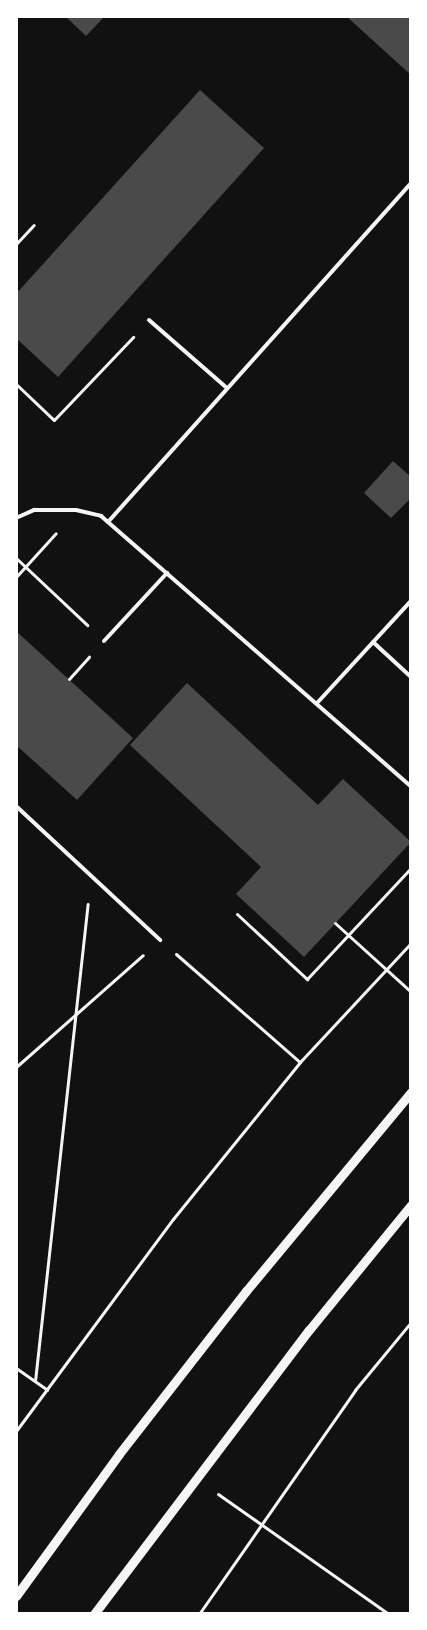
<!DOCTYPE html>
<html>
<head>
<meta charset="utf-8">
<style>
	body { margin:0 }
	#map { position:relative; width:427px; height:1630px; overflow:hidden; background:#111; font-family:"Fira Sans",sans-serif }
	div>[style] { position:absolute }
	.building>* { inset:0; background:#4a4a4a }
	.path>* { height:3px; margin:-1.5px; padding:0 1.5px; transform-origin:1.5px; border-radius:1.5px; background:#f5f5f5 }
	.service>* { height:4px; margin:-2px; padding:0 2px; transform-origin:2px; border-radius:2px; background:#f5f5f5 }
	.tertiary>* { height:9px; margin:-4.5px; padding:0 4.5px; transform-origin:4.5px; border-radius:4.5px; background:#f5f5f5 }
	span { translate:-50% -50%; white-space:nowrap; text-align:center; line-height:1.15; -webkit-text-stroke:4.5px #fff; paint-order:stroke }
	.frame { position:absolute; inset:0; border:18px solid #fff; pointer-events:none }
</style>
</head>
<body>
<div id="map">
	<div class="building">
		<div style="clip-path:polygon(65px 16px,105px 16px,86px 36px)"></div>
		<div style="clip-path:polygon(346px 16px,411px 16px,411px 75px)"></div>
		<div style="clip-path:polygon(200px 90px,264px 148px,58px 377px,16px 338px,16px 294px)"></div>
		<div style="clip-path:polygon(393px 461px,411px 477px,411px 498px,391px 518px,364px 493px)"></div>
		<div style="clip-path:polygon(16px 631px,133px 738px,77px 800px,16px 745px)"></div>
		<div style="clip-path:polygon(187px 683px,318px 805px,343px 779px,411px 842px,304px 957px,236px 894px,261px 867px,130px 745px)"></div>
	</div>
	<div class="path">
		<div style="left:16px;top:244px;width:26px;rotate:-47deg"></div>
		<div style="left:16px;top:384px;width:52px;rotate:43.5deg"></div>
		<div style="left:54px;top:420px;width:115px;rotate:-46.4deg"></div>
		<div style="left:16px;top:558px;width:98px;rotate:43.3deg"></div>
		<div style="left:16px;top:577px;width:59px;rotate:-47.7deg"></div>
		<div style="left:69px;top:679px;width:30px;rotate:-48deg"></div>
		<div style="left:237px;top:914px;width:96px;rotate:42.9deg"></div>
		<div style="left:307px;top:979px;width:152px;rotate:-46.9deg"></div>
		<div style="left:335px;top:923px;width:103px;rotate:42.2deg"></div>
		<div style="left:176px;top:954px;width:164px;rotate:41.1deg"></div>
		<div style="left:16px;top:1067px;width:169px;rotate:-41.4deg"></div>
		<div style="left:16px;top:1368px;width:38px;rotate:35deg"></div>
		<div style="left:35px;top:1381px;width:480px;rotate:-83.7deg"></div>
		<div style="left:16px;top:1431px;width:264px;rotate:-53.5deg"></div>
		<div style="left:173px;top:1219px;width:202px;rotate:-51deg"></div>
		<div style="left:300px;top:1062px;width:163px;rotate:-47deg"></div>
		<div style="left:218px;top:1494px;width:209px;rotate:35.1deg"></div>
		<div style="left:199px;top:1614px;width:273px;rotate:-55.1deg"></div>
		<div style="left:355px;top:1390px;width:88px;rotate:-50.5deg"></div>
	</div>
	<div class="service">
		<div style="left:149px;top:320px;width:103px;rotate:41.1deg"></div>
		<div style="left:16px;top:518px;width:20px;rotate:-24deg"></div>
		<div style="left:34px;top:510px;width:42px"></div>
		<div style="left:76px;top:510px;width:26px;rotate:13deg"></div>
		<div style="left:101px;top:516px;width:411px;rotate:41.1deg"></div>
		<div style="left:108px;top:522px;width:455px;rotate:-48.2deg"></div>
		<div style="left:104px;top:641px;width:93px;rotate:-47.2deg"></div>
		<div style="left:373px;top:642px;width:52px;rotate:42.6deg"></div>
		<div style="left:318px;top:702px;width:137px;rotate:-47.4deg"></div>
		<div style="left:16px;top:806px;width:197px;rotate:42.9deg"></div>
	</div>
	<div class="tertiary">
		<div style="left:16px;top:1596px;width:175px;rotate:-54deg"></div>
		<div style="left:119px;top:1454px;width:207px;rotate:-52.1deg"></div>
		<div style="left:246px;top:1291px;width:259px;rotate:-50.3deg"></div>
		<div style="left:94px;top:1614px;width:356px;rotate:-52.9deg"></div>
		<div style="left:309px;top:1330px;width:161px;rotate:-50.8deg"></div>
	</div>
	<div class="frame"></div>
</div>
</body>
</html>
